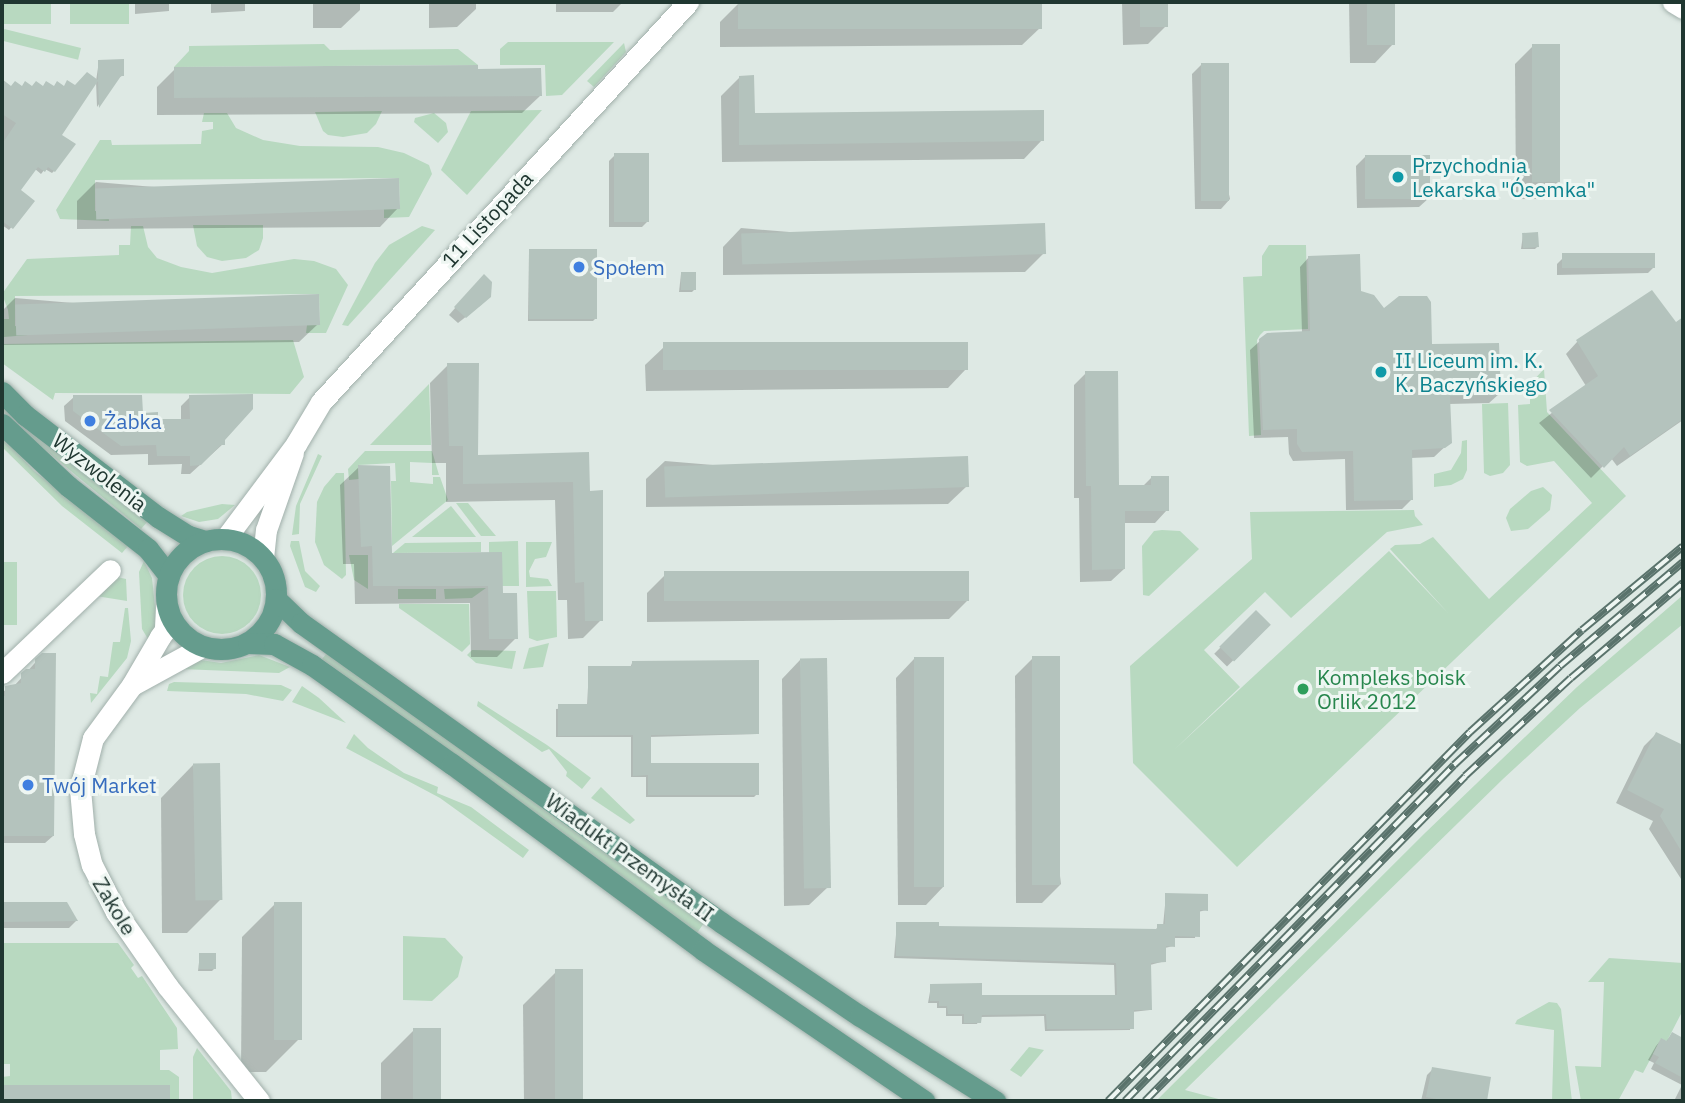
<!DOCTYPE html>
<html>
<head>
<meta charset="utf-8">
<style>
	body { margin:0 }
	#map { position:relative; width:1685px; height:1103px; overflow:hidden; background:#dee9e4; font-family:"IBM Plex Sans",sans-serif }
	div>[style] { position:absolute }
	.green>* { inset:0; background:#b8d9c0; transform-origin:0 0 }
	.round { border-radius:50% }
	.shadow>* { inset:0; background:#0003; transform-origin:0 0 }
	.building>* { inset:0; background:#b4c3bd; transform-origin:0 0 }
	.roads { filter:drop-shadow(0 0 2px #a1b0ab) drop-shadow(0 0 2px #a1b0ab) }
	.minor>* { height:21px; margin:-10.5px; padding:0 10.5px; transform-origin:10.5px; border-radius:10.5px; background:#fff }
	.major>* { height:21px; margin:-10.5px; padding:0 10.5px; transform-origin:10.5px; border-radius:10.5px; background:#659c8d }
	.major>.ring { margin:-10.5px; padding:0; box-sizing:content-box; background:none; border:21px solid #659c8d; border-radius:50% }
	.rail>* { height:8px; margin-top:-4px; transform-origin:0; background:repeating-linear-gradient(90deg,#eef6f2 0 16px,#5a736c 0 32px); box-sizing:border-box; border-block:2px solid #5a736c }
	.dots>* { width:19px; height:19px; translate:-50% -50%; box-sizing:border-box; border:4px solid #eef6f2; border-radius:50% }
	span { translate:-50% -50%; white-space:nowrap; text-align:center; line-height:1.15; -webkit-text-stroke:6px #eef6f2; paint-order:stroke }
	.culture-label { font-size:21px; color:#0d838f }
	.left { translate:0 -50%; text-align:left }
	.street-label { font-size:21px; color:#203731 }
	.shop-label { font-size:21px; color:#366cbe }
	.leisure-label { font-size:21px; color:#27864d }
	.frame { position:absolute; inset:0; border:4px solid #203731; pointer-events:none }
</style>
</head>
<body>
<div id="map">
	<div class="green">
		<div style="left:2px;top:2px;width:49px;height:22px"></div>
		<div style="left:70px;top:2px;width:59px;height:22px"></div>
		<div style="clip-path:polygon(508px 42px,614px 42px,562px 95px,546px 96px,545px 65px,500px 65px,500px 49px)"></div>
		<div style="clip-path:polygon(624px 43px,626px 52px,594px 87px,587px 81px)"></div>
		<div style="clip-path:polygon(324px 44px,330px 50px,458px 49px,478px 65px,174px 67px,189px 51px,189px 46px)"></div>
		<div style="left:81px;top:48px;width:12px;height:79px;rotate:104deg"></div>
		<div style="clip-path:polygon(542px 110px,467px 195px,441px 170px,471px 111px)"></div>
		<div style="clip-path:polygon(382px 111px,376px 124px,367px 133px,343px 137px,328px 135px,323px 131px,315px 112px)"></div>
		<div style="clip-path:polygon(204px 113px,227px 113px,236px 128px,263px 140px,300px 146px,378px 147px,404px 153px,429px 165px,432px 174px,409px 217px,384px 218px,384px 209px,400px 209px,399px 178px,95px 180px,95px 211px,108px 211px,109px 221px,60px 219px,56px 210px,100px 140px,111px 140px,112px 145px,201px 144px,202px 131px,213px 129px,213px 122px,202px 122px)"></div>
		<div style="clip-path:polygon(434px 113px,446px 123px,448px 132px,438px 143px,414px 122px,415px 118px)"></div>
		<div style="clip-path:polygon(193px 225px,263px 225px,263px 238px,259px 250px,246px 258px,222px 261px,207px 257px,197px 246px)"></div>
		<div style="clip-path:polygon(131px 226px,143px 226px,148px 247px,157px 258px,181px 267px,212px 273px,294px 259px,314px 261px,336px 269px,348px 285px,326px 333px,306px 333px,307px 325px,320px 324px,319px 294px,15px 296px,15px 326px,28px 327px,28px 335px,4px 337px,2px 319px,9px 319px,8px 310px,2px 294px,27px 259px,119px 255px,119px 245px,130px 245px)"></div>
		<div style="clip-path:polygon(422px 226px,435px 230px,348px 326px,342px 325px,375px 263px,389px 245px)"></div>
		<div style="clip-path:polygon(1269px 245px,1306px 245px,1308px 329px,1264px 331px,1260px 335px,1257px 340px,1261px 435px,1249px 436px,1243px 277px,1262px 276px,1262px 256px)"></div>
		<div style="clip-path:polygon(293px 340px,304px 377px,290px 394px,55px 393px,53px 400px,2px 363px,2px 344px)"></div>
		<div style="clip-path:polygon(1544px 369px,1547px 412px,1626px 496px,1237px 867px,1133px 763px,1130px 666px,1252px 559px,1250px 512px,1414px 510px,1415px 516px,1423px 525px,1387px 532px,1291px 618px,1265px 592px,1204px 650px,1240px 687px,1174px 750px,1389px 551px,1448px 613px,1390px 549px,1395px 545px,1420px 544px,1433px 537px,1489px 599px,1592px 503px,1554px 461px,1527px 466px,1520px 462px,1518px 405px,1530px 404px,1530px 384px)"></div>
		<div style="clip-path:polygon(429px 384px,431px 445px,370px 445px)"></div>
		<div style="clip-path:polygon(2px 400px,148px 521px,141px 529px,25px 433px,2px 410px)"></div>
		<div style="clip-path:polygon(1508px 403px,1510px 465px,1503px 473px,1490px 476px,1484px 473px,1482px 404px)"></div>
		<div style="clip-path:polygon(2px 436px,34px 471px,129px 545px,122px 553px,62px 506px,2px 447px)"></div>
		<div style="clip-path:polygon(1467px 440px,1467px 470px,1463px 479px,1451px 485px,1434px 487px,1434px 474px,1451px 470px,1461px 453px,1462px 441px)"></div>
		<div style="clip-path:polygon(365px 451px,432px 451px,439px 475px,432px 475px,432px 463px,410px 462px,410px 482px,433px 484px,433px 477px,440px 477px,448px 500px,392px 546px,391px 481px,396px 481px,395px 463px,358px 465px,359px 479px,349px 480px,348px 469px)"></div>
		<div style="clip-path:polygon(318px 454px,322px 456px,300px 504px,299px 534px,292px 535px,296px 506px)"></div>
		<div style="clip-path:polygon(336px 473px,344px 473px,346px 575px,342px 579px,324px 565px,315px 542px,317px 502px,324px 487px)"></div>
		<div style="clip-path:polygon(1543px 487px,1552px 495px,1550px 510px,1528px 529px,1511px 531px,1506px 518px,1510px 509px,1531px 491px)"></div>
		<div style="clip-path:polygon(456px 503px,468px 503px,496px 536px,481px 536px)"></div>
		<div style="clip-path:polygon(222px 504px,235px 505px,218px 519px,199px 522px,181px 516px,187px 512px)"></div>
		<div style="clip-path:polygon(451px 506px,476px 537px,412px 537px)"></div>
		<div style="clip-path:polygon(1162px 530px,1180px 531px,1199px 549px,1149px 596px,1143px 595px,1142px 546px,1154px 531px)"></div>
		<div style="clip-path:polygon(291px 541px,299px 541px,305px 571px,320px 586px,316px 592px,305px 587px,290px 546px)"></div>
		<div style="clip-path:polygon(518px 541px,519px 586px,502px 586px,489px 552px,489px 542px)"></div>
		<div style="clip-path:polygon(481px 542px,481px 552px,393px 553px,405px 543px)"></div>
		<div style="clip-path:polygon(526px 542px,552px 542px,546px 557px,535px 559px,529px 571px,530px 577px,548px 579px,552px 586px,526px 587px)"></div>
		<div style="clip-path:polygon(349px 555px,368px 555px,368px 589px,354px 580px)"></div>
		<div class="round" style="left:183px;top:556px;width:78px;height:78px"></div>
		<div style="clip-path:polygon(144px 561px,152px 578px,156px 616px,155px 630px,148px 639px,142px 629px,139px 572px)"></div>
		<div style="left:2px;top:562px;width:15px;height:63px"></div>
		<div style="clip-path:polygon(117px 577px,126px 579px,127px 601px,96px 596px)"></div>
		<div style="clip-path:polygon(486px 588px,472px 598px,445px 599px,444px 589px)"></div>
		<div style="left:398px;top:589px;width:38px;height:10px"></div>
		<div style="clip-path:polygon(527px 591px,556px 591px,557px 637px,537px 641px,529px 638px)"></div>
		<div style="clip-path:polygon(1683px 595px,1683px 624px,1580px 708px,1503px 779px,1185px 1090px,1226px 1101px,1156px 1101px,1425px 833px,1577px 687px)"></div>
		<div style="clip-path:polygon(399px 604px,469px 604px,470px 644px,462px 652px,399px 608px)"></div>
		<div style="clip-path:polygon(125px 608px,128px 608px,131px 641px,127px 658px,91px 703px,90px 693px,97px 694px,100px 676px,108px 677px,113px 642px,120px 642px)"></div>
		<div style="clip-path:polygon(549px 643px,543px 667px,523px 669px,529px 648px)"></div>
		<div style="clip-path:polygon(472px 650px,516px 651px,512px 669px,476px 663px,467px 655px)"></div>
		<div style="clip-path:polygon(327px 653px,704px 923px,697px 933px,547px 821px,322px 659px)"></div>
		<div style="clip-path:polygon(259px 655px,290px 667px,279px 673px,180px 669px,194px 659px,221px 663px)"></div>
		<div style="clip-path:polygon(174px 682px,281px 685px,292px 690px,283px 701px,246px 694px,167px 691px,169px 684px)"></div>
		<div style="clip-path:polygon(302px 686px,319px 698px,346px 723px,292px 702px)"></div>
		<div style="clip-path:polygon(478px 701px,547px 745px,591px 778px,582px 789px,566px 776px,567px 772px,549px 749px,542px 752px,477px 706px)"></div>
		<div style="clip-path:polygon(354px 734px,368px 748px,404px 773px,438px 787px,437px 793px,471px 807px,529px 850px,523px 858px,440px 798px,346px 748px)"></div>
		<div style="clip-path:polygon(601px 787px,635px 820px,630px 824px,591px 798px)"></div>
		<div style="clip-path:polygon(403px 936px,445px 938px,463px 957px,458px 977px,432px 1001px,403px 1000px)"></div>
		<div style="clip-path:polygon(2px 943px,118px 943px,134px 965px,131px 968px,138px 978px,142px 976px,177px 1028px,178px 1049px,160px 1050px,160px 1070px,169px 1070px,179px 1077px,179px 1101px,170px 1101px,169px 1085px,2px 1086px,2px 1077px,10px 1076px,10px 1064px,2px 1064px)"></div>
		<div style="clip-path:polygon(1609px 958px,1683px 963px,1683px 1010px,1667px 1041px,1661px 1039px,1643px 1073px,1635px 1070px,1618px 1101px,1581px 1101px,1575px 1066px,1601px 1067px,1604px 982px,1588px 982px)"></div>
		<div style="clip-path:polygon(1549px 1002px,1557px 1003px,1561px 1009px,1572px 1101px,1552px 1101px,1554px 1030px,1515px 1024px,1517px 1020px)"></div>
		<div style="clip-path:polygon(1029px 1047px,1044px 1050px,1021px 1077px,1010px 1070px)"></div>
		<div style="clip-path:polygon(197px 1048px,231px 1091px,232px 1101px,193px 1101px,193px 1057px)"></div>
	</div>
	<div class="shadow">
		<div style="clip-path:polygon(135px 2px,169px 2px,169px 11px,135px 14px)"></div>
		<div style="clip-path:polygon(211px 2px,245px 2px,245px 11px,211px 13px)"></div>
		<div style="clip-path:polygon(313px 2px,360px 2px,360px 10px,341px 28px,313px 28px)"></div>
		<div style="clip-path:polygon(429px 2px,476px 2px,476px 9px,457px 27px,429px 28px)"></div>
		<div style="clip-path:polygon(556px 2px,621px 2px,621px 4px,613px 12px,556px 12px)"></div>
		<div style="clip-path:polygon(1040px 2px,1041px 27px,1022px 45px,720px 47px,720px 22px,739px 3px)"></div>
		<div style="clip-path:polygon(1122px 2px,1166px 2px,1167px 25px,1148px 44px,1123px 45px)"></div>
		<div style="clip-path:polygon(1349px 2px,1393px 2px,1393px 44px,1375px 63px,1350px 63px)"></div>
		<div style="clip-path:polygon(1533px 46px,1560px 180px,1541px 199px,1516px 199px,1515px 64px)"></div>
		<div style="clip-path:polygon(99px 61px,122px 76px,117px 78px,97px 107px,96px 81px,60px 135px,54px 171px,52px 173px,45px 169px,41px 174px,35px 169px,19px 190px,33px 201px,9px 230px,2px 225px,2px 86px,5px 83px,11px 88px,75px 88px,96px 81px)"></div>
		<div style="clip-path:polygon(1201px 65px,1230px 199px,1221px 209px,1195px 209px,1192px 74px)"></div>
		<div style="clip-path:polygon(175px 69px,540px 96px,522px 113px,157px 115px,157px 87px)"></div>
		<div style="clip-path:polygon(740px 77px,754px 115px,1042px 140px,1024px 159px,722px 162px,721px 96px)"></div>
		<div style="clip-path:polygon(615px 155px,648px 221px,642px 227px,609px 227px,609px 161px)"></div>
		<div style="clip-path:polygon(1366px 156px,1429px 198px,1419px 207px,1357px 208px,1356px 166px)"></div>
		<div style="clip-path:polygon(96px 182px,398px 208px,380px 227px,77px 229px,77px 201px)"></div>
		<div style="clip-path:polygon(741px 228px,1044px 253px,1025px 272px,723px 275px,723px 247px)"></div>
		<div style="clip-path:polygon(1523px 235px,1537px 247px,1535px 249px,1521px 249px)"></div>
		<div style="clip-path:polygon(529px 252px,596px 318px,593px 321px,528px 321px)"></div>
		<div style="clip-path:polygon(1309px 257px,1499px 394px,1489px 403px,1449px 404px,1450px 442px,1434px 457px,1411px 458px,1412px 499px,1402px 509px,1346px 510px,1345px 459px,1293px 461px,1289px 454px,1288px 437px,1254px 438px,1250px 350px,1260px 341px,1302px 333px,1300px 267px)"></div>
		<div style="clip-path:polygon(1563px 258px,1654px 267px,1648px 273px,1557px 275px,1557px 264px)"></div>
		<div style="clip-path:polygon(681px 274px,694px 290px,692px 292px,679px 292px)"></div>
		<div style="clip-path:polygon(477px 283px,482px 304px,458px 323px,449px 315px)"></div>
		<div style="clip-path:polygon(15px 298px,318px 324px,299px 342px,2px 345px,2px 311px)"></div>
		<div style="clip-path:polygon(1683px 318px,1683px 420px,1617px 466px,1611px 458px,1591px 478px,1539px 423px,1586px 386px,1566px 354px,1577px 342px,1675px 324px)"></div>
		<div style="clip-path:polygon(664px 347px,966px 369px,948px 388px,646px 391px,645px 365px)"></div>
		<div style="clip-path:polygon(448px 365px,476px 456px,588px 454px,588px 492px,601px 620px,583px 638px,568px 639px,567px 600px,558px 600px,555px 500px,446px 502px,446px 463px,432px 463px,430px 383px)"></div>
		<div style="clip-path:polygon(1086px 373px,1117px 487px,1142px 487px,1151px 478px,1167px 510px,1155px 523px,1123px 523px,1124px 569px,1111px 581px,1080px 582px,1079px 498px,1074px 498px,1074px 385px)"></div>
		<div style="clip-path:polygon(74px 397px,156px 421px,181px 421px,181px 406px,190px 397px,223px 444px,190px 474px,181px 474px,182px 464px,148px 465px,148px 454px,111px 455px,65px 421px,64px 406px)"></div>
		<div style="clip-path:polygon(665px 461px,967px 486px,948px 504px,646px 507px,646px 479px)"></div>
		<div style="clip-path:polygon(359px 467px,391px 555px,500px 554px,501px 595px,516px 638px,497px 657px,471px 657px,470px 603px,355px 604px,354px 564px,343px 564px,340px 485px)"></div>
		<div style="clip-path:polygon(665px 575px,968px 600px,949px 619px,647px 622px,647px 593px)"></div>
		<div style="left:1256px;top:612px;width:18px;height:59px;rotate:45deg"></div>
		<div style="clip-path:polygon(43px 654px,53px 836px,45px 843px,2px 843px,2px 692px,14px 686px)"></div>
		<div style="clip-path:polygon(1033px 658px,1061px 884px,1042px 903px,1016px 903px,1015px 676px)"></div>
		<div style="clip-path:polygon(914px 659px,944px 886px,926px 905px,898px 905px,896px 678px)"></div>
		<div style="clip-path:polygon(800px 660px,828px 887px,809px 905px,784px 906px,782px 679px)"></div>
		<div style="clip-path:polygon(632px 663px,757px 734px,649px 737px,649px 764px,757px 794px,754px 797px,646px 797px,646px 777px,631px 777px,631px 737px,556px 737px,556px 709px,587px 706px,589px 668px,630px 668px)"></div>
		<div style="clip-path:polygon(1656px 734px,1683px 747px,1683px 882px,1649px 829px,1653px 821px,1616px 803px,1644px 746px)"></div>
		<div style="clip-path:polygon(193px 765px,220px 900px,187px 933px,162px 933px,161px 798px)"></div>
		<div style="clip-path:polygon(1166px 895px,1206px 910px,1198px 912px,1195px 938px,1173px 938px,1173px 946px,1165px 948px,1165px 961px,1150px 965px,1150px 1010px,1132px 1012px,1130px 1030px,1045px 1031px,1044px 1016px,980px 1017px,977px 1024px,962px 1024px,962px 1016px,946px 1016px,946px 1008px,937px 1008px,937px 1003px,928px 1003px,931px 986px,980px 997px,1115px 996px,1114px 965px,894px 958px,897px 923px,937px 928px,1155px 931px,1158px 926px,1163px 926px)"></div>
		<div style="clip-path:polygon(2px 904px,66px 904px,76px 921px,69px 928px,2px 928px)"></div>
		<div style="clip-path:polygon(275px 904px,299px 1039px,266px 1072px,241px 1072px,242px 937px)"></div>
		<div style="clip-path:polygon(200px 954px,214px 969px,212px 971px,198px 971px)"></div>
		<div style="clip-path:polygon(581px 971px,583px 1101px,524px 1101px,523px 1005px,556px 972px)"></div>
		<div style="clip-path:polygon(414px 1030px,440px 1030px,440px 1101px,381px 1101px,381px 1063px)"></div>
		<div style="clip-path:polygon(1672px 1034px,1683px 1040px,1683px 1101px,1674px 1101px,1682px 1085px,1651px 1069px,1654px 1063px,1648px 1060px,1656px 1046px,1661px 1040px,1661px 1048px)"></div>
		<div style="clip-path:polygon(1433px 1069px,1489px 1079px,1486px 1101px,1421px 1101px,1427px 1075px)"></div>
		<div style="left:168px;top:1087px;width:14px;height:166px;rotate:90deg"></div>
	</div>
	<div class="building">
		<div style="left:738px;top:2px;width:304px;height:27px"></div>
		<div style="left:1140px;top:2px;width:28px;height:25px"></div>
		<div style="left:1367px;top:2px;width:28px;height:43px"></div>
		<div style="left:1532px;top:44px;width:28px;height:138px"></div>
		<div style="clip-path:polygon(124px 59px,124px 76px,121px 76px,99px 108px,98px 81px,62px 135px,76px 144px,55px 172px,48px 167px,45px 172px,38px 167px,21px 190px,35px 201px,13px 229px,2px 221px,2px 144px,16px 123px,2px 114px,2px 79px,11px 86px,15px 81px,22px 86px,25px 81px,32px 86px,36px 81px,43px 86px,46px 81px,54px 86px,57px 81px,64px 86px,67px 80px,75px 85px,87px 72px,98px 80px,98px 60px)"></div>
		<div style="left:1201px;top:63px;width:28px;height:138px"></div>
		<div style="clip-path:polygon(478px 65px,478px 69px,541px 68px,542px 96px,174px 98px,174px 67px)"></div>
		<div style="clip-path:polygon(754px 75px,755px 113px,1044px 110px,1044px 141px,739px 145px,739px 76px)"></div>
		<div style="left:614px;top:153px;width:35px;height:69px"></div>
		<div style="left:1365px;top:155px;width:65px;height:44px"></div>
		<div style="left:399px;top:178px;width:31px;height:304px;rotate:88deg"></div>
		<div style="left:1045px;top:223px;width:31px;height:304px;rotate:88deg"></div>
		<div style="left:1538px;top:232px;width:15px;height:16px;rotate:86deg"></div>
		<div style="left:597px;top:249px;width:70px;height:68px;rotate:90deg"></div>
		<div style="left:1655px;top:253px;width:15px;height:93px;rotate:90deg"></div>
		<div style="clip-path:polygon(1360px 254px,1361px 291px,1374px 295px,1384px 308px,1399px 296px,1427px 296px,1431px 302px,1432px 344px,1499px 343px,1501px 395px,1450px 396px,1452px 443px,1445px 448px,1412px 450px,1413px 500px,1354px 501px,1353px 451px,1302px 452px,1297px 444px,1297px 429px,1263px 430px,1259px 339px,1267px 333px,1310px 331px,1308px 256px)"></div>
		<div style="left:681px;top:272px;width:15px;height:18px"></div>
		<div style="clip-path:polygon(484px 274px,492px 282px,491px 297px,466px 318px,454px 307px)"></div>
		<div style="clip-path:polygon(1652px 290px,1676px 322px,1683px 317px,1683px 419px,1630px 456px,1624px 447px,1604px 468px,1549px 410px,1598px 376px,1576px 340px)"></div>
		<div style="left:319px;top:294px;width:31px;height:304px;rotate:88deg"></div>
		<div style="left:968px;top:342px;width:28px;height:305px;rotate:90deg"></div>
		<div style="clip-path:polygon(447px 363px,479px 363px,478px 455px,589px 452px,590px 491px,603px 490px,603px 621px,585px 621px,584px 582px,575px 583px,573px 482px,463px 484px,463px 446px,449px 446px)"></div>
		<div style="clip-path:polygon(1085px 371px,1118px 371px,1119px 485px,1151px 485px,1151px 476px,1169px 476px,1169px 511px,1125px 511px,1125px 569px,1092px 570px,1091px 486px,1086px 486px)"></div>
		<div style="clip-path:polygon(253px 394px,253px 409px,225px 440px,225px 445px,221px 445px,201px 465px,190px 466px,190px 456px,157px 456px,156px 445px,121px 446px,73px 411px,73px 395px,142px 395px,143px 413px,158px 412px,158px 419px,190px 419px,189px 395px)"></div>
		<div style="left:968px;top:456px;width:31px;height:304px;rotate:88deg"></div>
		<div style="clip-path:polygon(358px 465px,390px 466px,392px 553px,502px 552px,503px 593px,517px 593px,518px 639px,489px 639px,488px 586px,373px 586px,372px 546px,361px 547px)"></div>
		<div style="left:969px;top:571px;width:30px;height:305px;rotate:90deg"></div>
		<div style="left:1256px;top:610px;width:21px;height:52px;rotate:45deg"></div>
		<div style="clip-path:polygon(42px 653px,56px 653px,54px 836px,2px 836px,2px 696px,5px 696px,5px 686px,21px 683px,21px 673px,26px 669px,35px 669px,35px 659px)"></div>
		<div style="left:1032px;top:656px;width:28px;height:229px"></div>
		<div style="left:944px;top:657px;width:230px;height:30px;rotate:90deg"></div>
		<div style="left:827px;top:658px;width:230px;height:27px;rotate:89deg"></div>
		<div style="clip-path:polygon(759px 660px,759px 734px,651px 735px,651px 763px,759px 763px,759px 795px,648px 795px,648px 775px,633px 776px,633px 735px,558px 736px,558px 704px,588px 704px,588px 666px,632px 666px,632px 661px)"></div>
		<div style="clip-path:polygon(1656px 732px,1683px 745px,1683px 854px,1660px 816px,1664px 809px,1627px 790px)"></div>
		<div style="left:220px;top:763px;width:137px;height:27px;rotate:89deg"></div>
		<div style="clip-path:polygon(1165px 893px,1208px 894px,1208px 911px,1200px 910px,1200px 937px,1175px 936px,1175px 947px,1166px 946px,1166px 962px,1151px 963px,1152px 1010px,1134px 1010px,1134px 1029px,1047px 1029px,1046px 1014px,982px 1015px,981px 1023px,964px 1023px,964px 1014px,948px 1014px,947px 1006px,939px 1006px,939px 1001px,930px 1001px,930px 984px,982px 983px,982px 995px,1117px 995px,1116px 963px,896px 956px,896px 922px,939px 922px,939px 926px,1157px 929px,1157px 924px,1165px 924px)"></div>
		<div style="clip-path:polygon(2px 902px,67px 902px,78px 921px,2px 922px)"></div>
		<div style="left:274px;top:902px;width:28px;height:138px"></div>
		<div style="left:199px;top:953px;width:17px;height:16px"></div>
		<div style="left:583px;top:969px;width:132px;height:28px;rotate:90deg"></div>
		<div style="left:413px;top:1028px;width:28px;height:73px"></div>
		<div style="clip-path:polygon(1672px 1032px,1683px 1038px,1683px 1078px,1655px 1063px,1659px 1057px,1653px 1054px,1661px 1038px,1667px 1041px)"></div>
		<div style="clip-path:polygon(1432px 1067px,1491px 1077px,1487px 1101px,1446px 1101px,1426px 1097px)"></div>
		<div style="left:170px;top:1085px;width:16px;height:168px;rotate:90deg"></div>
	</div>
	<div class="roads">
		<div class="minor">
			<div style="left:1673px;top:2px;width:12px;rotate:31deg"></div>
			<div style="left:225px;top:539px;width:119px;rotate:-53.2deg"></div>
			<div style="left:296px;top:444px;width:49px;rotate:-59.2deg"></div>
			<div style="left:321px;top:402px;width:543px;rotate:-47.46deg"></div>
			<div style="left:263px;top:558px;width:28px;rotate:-84deg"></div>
			<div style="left:266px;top:530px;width:82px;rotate:-70.7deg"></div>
			<div style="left:166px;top:608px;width:22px;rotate:93deg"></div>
			<div style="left:165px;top:630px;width:9px;rotate:126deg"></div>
			<div style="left:160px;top:637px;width:56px;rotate:120.3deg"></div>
			<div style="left:132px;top:685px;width:66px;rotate:126.3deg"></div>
			<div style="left:93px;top:738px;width:53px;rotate:104.3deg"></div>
			<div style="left:80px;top:789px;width:45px;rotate:84.9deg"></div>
			<div style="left:84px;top:834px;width:32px;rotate:76deg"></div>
			<div style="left:92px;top:865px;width:53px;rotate:62.9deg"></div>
			<div style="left:116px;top:912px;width:91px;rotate:55.3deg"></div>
			<div style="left:168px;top:987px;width:146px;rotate:51.4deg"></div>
			<div style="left:2px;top:673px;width:149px;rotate:-43.6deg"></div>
			<div style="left:134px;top:684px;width:77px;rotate:-28.6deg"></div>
		</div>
		<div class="major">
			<div style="left:2px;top:392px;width:33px;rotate:45deg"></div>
			<div style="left:25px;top:415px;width:168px;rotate:37.5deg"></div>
			<div style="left:158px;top:517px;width:36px;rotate:32deg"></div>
			<div style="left:189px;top:536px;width:17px;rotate:17deg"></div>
			<div style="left:2px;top:424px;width:91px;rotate:43.2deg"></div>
			<div style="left:68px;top:486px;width:102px;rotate:38.2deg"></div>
			<div style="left:148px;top:549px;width:33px;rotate:52deg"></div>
			<div class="ring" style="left:166px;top:539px;width:89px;height:89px"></div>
			<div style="left:276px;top:599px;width:35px;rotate:44deg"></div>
			<div style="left:301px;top:623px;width:517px;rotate:35.47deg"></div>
			<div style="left:722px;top:923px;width:166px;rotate:34deg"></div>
			<div style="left:860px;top:1016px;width:160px;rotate:32.2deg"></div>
			<div style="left:248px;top:643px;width:26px;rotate:2deg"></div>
			<div style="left:274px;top:644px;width:43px;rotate:28.9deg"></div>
			<div style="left:312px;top:665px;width:171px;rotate:35.3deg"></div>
			<div style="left:452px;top:764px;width:312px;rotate:36.5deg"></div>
			<div style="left:703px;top:950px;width:268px;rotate:34.3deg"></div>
		</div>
	</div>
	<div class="rail">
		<div style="left:1108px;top:1101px;width:517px;rotate:-45.55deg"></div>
		<div style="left:1470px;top:732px;width:151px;rotate:-42.3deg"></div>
		<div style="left:1582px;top:630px;width:131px;rotate:-39.7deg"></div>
		<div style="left:1125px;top:1101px;width:470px;rotate:-45.6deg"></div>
		<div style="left:1454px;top:765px;width:145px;rotate:-43deg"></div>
		<div style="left:1560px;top:666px;width:161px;rotate:-40.2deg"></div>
		<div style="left:1145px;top:1101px;width:456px;rotate:-45.4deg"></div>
		<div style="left:1465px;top:776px;width:144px;rotate:-42.8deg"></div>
		<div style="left:1571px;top:678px;width:147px;rotate:-40.3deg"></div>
	</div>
	<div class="dots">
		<div style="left:1398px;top:177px;background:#0f9aa8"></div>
		<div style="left:579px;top:267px;background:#3f7fe0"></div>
		<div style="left:1381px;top:372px;background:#0f9aa8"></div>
		<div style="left:90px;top:421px;background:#3f7fe0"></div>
		<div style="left:1303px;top:689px;background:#2e9e5b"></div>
		<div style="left:28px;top:785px;background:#3f7fe0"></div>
	</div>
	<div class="culture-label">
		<span class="left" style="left:1412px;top:177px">Przychodnia<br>Lekarska "Ósemka"</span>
		<span class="left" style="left:1395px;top:372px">II Liceum im. K.<br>K. Baczyńskiego</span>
	</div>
	<div class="street-label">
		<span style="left:487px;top:219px;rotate:-47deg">11 Listopada</span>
		<span style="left:100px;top:472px;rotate:38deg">Wyzwolenia</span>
		<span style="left:630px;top:857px;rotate:36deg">Wiadukt Przemysła II</span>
		<span style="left:115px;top:906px;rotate:59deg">Zakole</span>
	</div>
	<div class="shop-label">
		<span class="left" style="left:593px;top:267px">Społem</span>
		<span class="left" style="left:104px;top:421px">Żabka</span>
		<span class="left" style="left:42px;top:785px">Twój Market</span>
	</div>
	<div class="leisure-label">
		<span class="left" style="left:1317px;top:689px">Kompleks boisk<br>Orlik 2012</span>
	</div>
	<div class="frame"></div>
</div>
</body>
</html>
